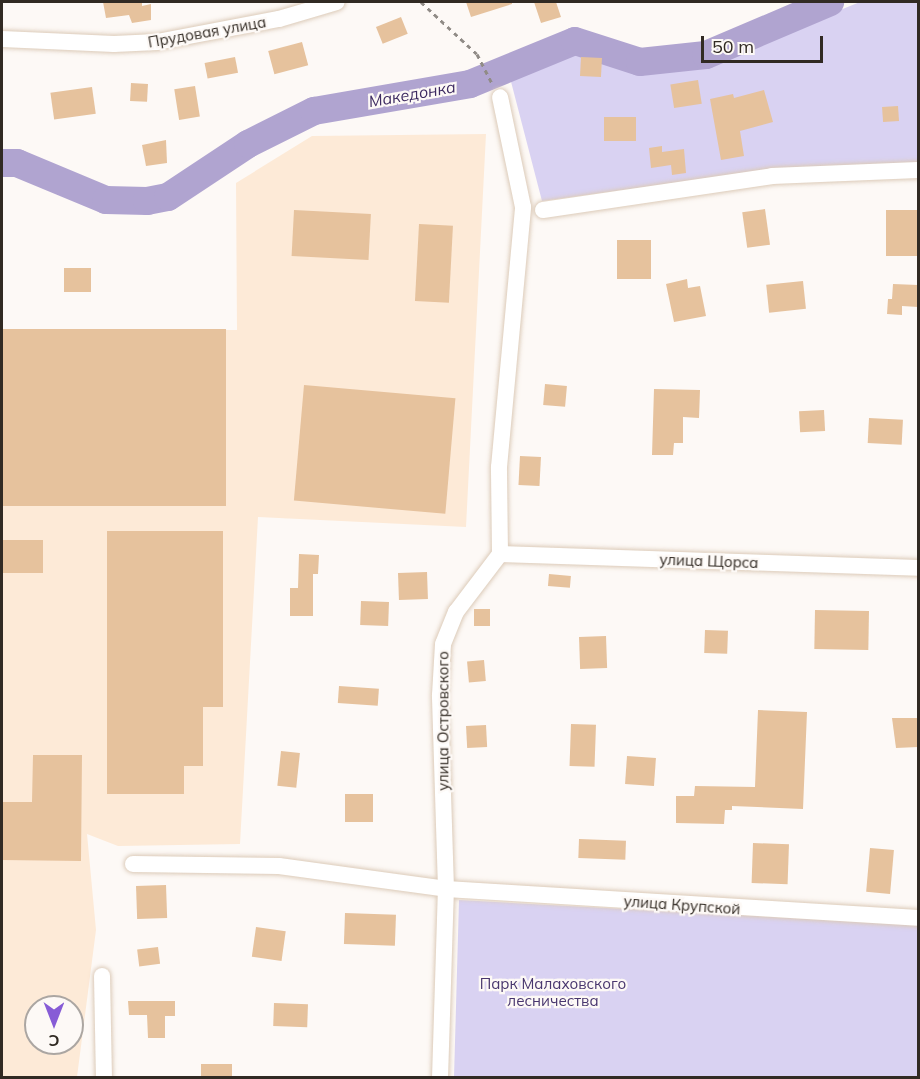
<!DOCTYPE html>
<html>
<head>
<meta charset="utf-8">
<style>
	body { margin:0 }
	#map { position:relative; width:920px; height:1079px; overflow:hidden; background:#fdf9f6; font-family:Mulish,sans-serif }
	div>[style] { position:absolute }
	.built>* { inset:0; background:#fdead7 }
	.green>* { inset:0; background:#d9d2f2 }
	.river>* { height:28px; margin:-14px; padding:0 14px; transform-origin:14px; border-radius:14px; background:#b0a4d0 }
	.building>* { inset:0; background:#e6c29d; transform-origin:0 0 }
	.path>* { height:3px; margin-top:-1.5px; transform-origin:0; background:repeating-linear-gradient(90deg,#908b86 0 4.5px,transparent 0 9px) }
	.roads { filter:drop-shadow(0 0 2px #dccbb9) drop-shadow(0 0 2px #dccbb9) }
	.minor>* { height:16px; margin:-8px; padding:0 8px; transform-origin:8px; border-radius:8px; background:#fff }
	span { translate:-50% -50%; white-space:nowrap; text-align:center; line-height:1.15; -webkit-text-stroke:4.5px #fdf9f6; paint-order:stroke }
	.street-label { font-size:15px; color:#312a23 }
	.park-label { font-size:15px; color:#48366e }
	.water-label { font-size:16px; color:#3d2a61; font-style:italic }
	.frame { position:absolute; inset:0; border:3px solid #312a23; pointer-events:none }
	.north { position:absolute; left:24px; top:995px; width:60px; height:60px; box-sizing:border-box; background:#fdf9f6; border:2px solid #aba6a2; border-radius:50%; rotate:180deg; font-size:16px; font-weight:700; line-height:24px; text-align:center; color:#312a23 }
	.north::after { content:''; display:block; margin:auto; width:21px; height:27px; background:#875cd6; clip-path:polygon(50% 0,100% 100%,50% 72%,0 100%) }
	.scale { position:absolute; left:701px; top:36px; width:122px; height:27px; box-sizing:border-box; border:3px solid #312a23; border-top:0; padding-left:8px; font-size:18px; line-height:21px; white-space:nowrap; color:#312a23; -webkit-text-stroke:4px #fdf9f6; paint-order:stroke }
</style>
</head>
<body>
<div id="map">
	<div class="built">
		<div style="clip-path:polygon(evenodd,486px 134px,466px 527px,258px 517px,240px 844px,118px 846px,87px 834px,96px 930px,77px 1077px,2px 1078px,2px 330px,237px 330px,236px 183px,312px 136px,486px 134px,36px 1007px,72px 1007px,72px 1043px,36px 1043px,36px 1007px)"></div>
	</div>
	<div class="green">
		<div style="clip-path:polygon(860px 2px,918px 2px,918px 164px,770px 170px,542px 201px,509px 74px,574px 47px,641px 67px,709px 63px)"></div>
		<div style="clip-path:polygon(459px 900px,918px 925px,918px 1077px,454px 1078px)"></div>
	</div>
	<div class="river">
		<div style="left:2px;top:163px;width:15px"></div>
		<div style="left:17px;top:163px;width:96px;rotate:22.6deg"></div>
		<div style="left:106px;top:200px;width:41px;rotate:1.4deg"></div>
		<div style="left:147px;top:201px;width:21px;rotate:-11deg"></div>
		<div style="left:168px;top:197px;width:96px;rotate:-33.5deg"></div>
		<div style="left:248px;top:144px;width:74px;rotate:-26.6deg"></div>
		<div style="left:314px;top:111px;width:158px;rotate:-9.8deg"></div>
		<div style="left:470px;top:84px;width:113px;rotate:-22.3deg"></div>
		<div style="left:575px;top:41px;width:68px;rotate:17.9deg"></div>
		<div style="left:640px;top:62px;width:66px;rotate:-6.1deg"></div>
		<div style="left:706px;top:55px;width:135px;rotate:-23.1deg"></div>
	</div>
	<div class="building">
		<div style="clip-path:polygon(103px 2px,142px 2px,142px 6px,151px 4px,151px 20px,132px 23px,129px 15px,106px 18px)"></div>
		<div style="clip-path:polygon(466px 2px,512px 2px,512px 4px,471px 17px)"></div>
		<div style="clip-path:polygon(534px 2px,556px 2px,561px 17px,541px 23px)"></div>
		<div style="left:401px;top:17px;width:18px;height:27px;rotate:68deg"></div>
		<div style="left:302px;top:42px;width:24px;height:35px;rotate:75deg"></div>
		<div style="left:235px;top:57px;width:16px;height:31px;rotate:79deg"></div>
		<div style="left:581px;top:57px;width:21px;height:19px;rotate:3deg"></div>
		<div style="left:698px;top:80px;width:24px;height:28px;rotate:81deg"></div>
		<div style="left:131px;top:83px;width:17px;height:18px;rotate:3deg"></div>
		<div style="left:195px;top:86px;width:31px;height:21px;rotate:81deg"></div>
		<div style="left:92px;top:87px;width:27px;height:42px;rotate:82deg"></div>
		<div style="clip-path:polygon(764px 90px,773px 122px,740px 131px,744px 156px,721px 160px,710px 99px,733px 94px,734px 98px)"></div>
		<div style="left:898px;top:106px;width:15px;height:16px;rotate:86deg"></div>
		<div style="left:636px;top:117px;width:24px;height:32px;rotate:90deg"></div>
		<div style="clip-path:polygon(166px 140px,167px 163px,146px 166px,142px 145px)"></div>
		<div style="clip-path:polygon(662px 146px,662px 152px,684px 149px,686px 173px,672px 175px,671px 165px,651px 168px,649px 148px)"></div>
		<div style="left:765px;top:209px;width:36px;height:23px;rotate:82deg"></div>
		<div style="left:294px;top:210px;width:77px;height:46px;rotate:3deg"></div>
		<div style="left:918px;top:210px;width:46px;height:32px;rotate:90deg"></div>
		<div style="left:419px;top:224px;width:34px;height:77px;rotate:3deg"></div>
		<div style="left:617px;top:240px;width:34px;height:39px"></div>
		<div style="left:64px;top:268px;width:27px;height:24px"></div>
		<div style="clip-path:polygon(687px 279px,688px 288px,700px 286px,706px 316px,674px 322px,666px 284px)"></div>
		<div style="left:803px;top:281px;width:28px;height:37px;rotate:84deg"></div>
		<div style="clip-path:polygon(893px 284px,918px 285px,918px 307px,902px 306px,902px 315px,887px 314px,888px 299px,892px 299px)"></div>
		<div style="left:2px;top:329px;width:224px;height:177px"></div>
		<div style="left:545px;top:384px;width:22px;height:21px;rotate:5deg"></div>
		<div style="left:304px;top:385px;width:152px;height:116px;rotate:5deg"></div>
		<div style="clip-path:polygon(654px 389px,700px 390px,699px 418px,683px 417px,683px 443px,674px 443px,673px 455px,652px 455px)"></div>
		<div style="left:824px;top:410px;width:21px;height:25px;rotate:87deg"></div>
		<div style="left:869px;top:418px;width:34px;height:25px;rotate:3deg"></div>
		<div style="left:520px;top:456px;width:21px;height:29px;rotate:3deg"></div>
		<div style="clip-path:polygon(107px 531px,223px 531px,223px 707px,203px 707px,203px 766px,184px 766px,184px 794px,107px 794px)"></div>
		<div style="left:2px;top:540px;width:41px;height:33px"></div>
		<div style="clip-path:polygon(299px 554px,319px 555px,318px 574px,313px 574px,313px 616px,290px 616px,290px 588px,298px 588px)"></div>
		<div style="left:427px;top:572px;width:27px;height:29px;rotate:88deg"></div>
		<div style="left:549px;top:574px;width:22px;height:12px;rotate:5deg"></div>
		<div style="left:361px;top:601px;width:28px;height:24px;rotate:2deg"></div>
		<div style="left:474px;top:609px;width:16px;height:17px"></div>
		<div style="left:815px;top:610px;width:54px;height:39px;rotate:1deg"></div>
		<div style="left:705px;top:630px;width:23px;height:23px;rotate:2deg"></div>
		<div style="left:606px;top:636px;width:32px;height:27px;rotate:88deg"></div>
		<div style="left:484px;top:660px;width:21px;height:17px;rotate:85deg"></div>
		<div style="left:339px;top:686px;width:40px;height:17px;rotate:4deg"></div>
		<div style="clip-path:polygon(758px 710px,807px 712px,803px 809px,732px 806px,732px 810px,725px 810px,724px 824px,676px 823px,676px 796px,694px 796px,695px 786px,755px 787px)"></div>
		<div style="clip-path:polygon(892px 718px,918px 718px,918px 747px,896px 748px)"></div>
		<div style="left:571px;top:724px;width:25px;height:42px;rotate:2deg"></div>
		<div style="left:486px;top:725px;width:22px;height:20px;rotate:87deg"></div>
		<div style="left:281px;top:751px;width:19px;height:35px;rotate:6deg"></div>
		<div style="clip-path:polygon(33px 755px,82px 755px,81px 861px,2px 860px,2px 802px,32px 802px)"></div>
		<div style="left:627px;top:756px;width:29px;height:28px;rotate:4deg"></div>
		<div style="left:345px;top:794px;width:28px;height:28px"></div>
		<div style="left:579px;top:839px;width:47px;height:19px;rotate:2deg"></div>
		<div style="left:753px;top:843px;width:36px;height:40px;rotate:2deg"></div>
		<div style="left:870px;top:848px;width:24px;height:44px;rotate:5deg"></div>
		<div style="left:166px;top:885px;width:33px;height:30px;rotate:88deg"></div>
		<div style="left:345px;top:913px;width:51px;height:31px;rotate:2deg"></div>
		<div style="left:256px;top:927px;width:30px;height:30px;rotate:8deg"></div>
		<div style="left:158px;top:947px;width:17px;height:21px;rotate:83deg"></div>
		<div style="clip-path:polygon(128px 1001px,175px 1001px,175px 1016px,165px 1016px,165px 1038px,148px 1038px,147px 1015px,129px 1015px)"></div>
		<div style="left:274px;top:1003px;width:34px;height:23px;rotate:2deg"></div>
		<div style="left:232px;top:1064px;width:13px;height:31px;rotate:90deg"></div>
	</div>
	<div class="path">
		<div style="left:421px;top:2px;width:76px;rotate:42.9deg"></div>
		<div style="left:477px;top:54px;width:35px;rotate:63deg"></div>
	</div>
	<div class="roads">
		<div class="minor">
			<div style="left:2px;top:39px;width:112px;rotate:2.6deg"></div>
			<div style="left:114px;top:44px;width:43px;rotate:-2.7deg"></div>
			<div style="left:157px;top:42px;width:124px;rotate:-10.7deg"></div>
			<div style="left:279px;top:19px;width:60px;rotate:-16.3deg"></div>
			<div style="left:543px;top:210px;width:232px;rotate:-8.4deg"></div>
			<div style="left:772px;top:176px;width:146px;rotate:-2.4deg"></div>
			<div style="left:500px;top:554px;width:418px;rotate:1.9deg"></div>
			<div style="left:133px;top:864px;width:146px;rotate:0.8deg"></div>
			<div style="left:279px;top:866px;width:169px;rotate:7.8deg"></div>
			<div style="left:446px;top:889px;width:473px;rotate:3.5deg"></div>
			<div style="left:102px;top:976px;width:102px;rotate:88.9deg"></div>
			<div style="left:440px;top:1078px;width:189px;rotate:-88.2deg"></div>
			<div style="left:446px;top:889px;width:194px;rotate:-91.8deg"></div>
			<div style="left:440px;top:695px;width:51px;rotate:-86.6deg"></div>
			<div style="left:443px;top:644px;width:35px;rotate:-68deg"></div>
			<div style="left:456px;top:612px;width:73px;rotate:-52.8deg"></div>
			<div style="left:500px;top:554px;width:87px;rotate:-90.7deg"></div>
			<div style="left:499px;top:467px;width:261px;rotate:-84.7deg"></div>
			<div style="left:523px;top:207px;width:112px;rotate:-101.8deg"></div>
		</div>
	</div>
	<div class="street-label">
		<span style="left:207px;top:32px;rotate:-10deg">Прудовая улица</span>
		<span style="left:709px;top:561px;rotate:2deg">улица Щорса</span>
		<span style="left:443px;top:721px;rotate:-90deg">улица Островского</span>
		<span style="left:682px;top:905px;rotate:4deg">улица Крупской</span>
	</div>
	<div class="park-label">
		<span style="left:553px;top:992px">Парк Малаховского<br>лесничества</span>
	</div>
	<div class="water-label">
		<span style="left:412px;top:94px;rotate:-10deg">Македонка</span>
	</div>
	<div class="frame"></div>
	<div class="north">С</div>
	<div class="scale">50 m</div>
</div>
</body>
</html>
